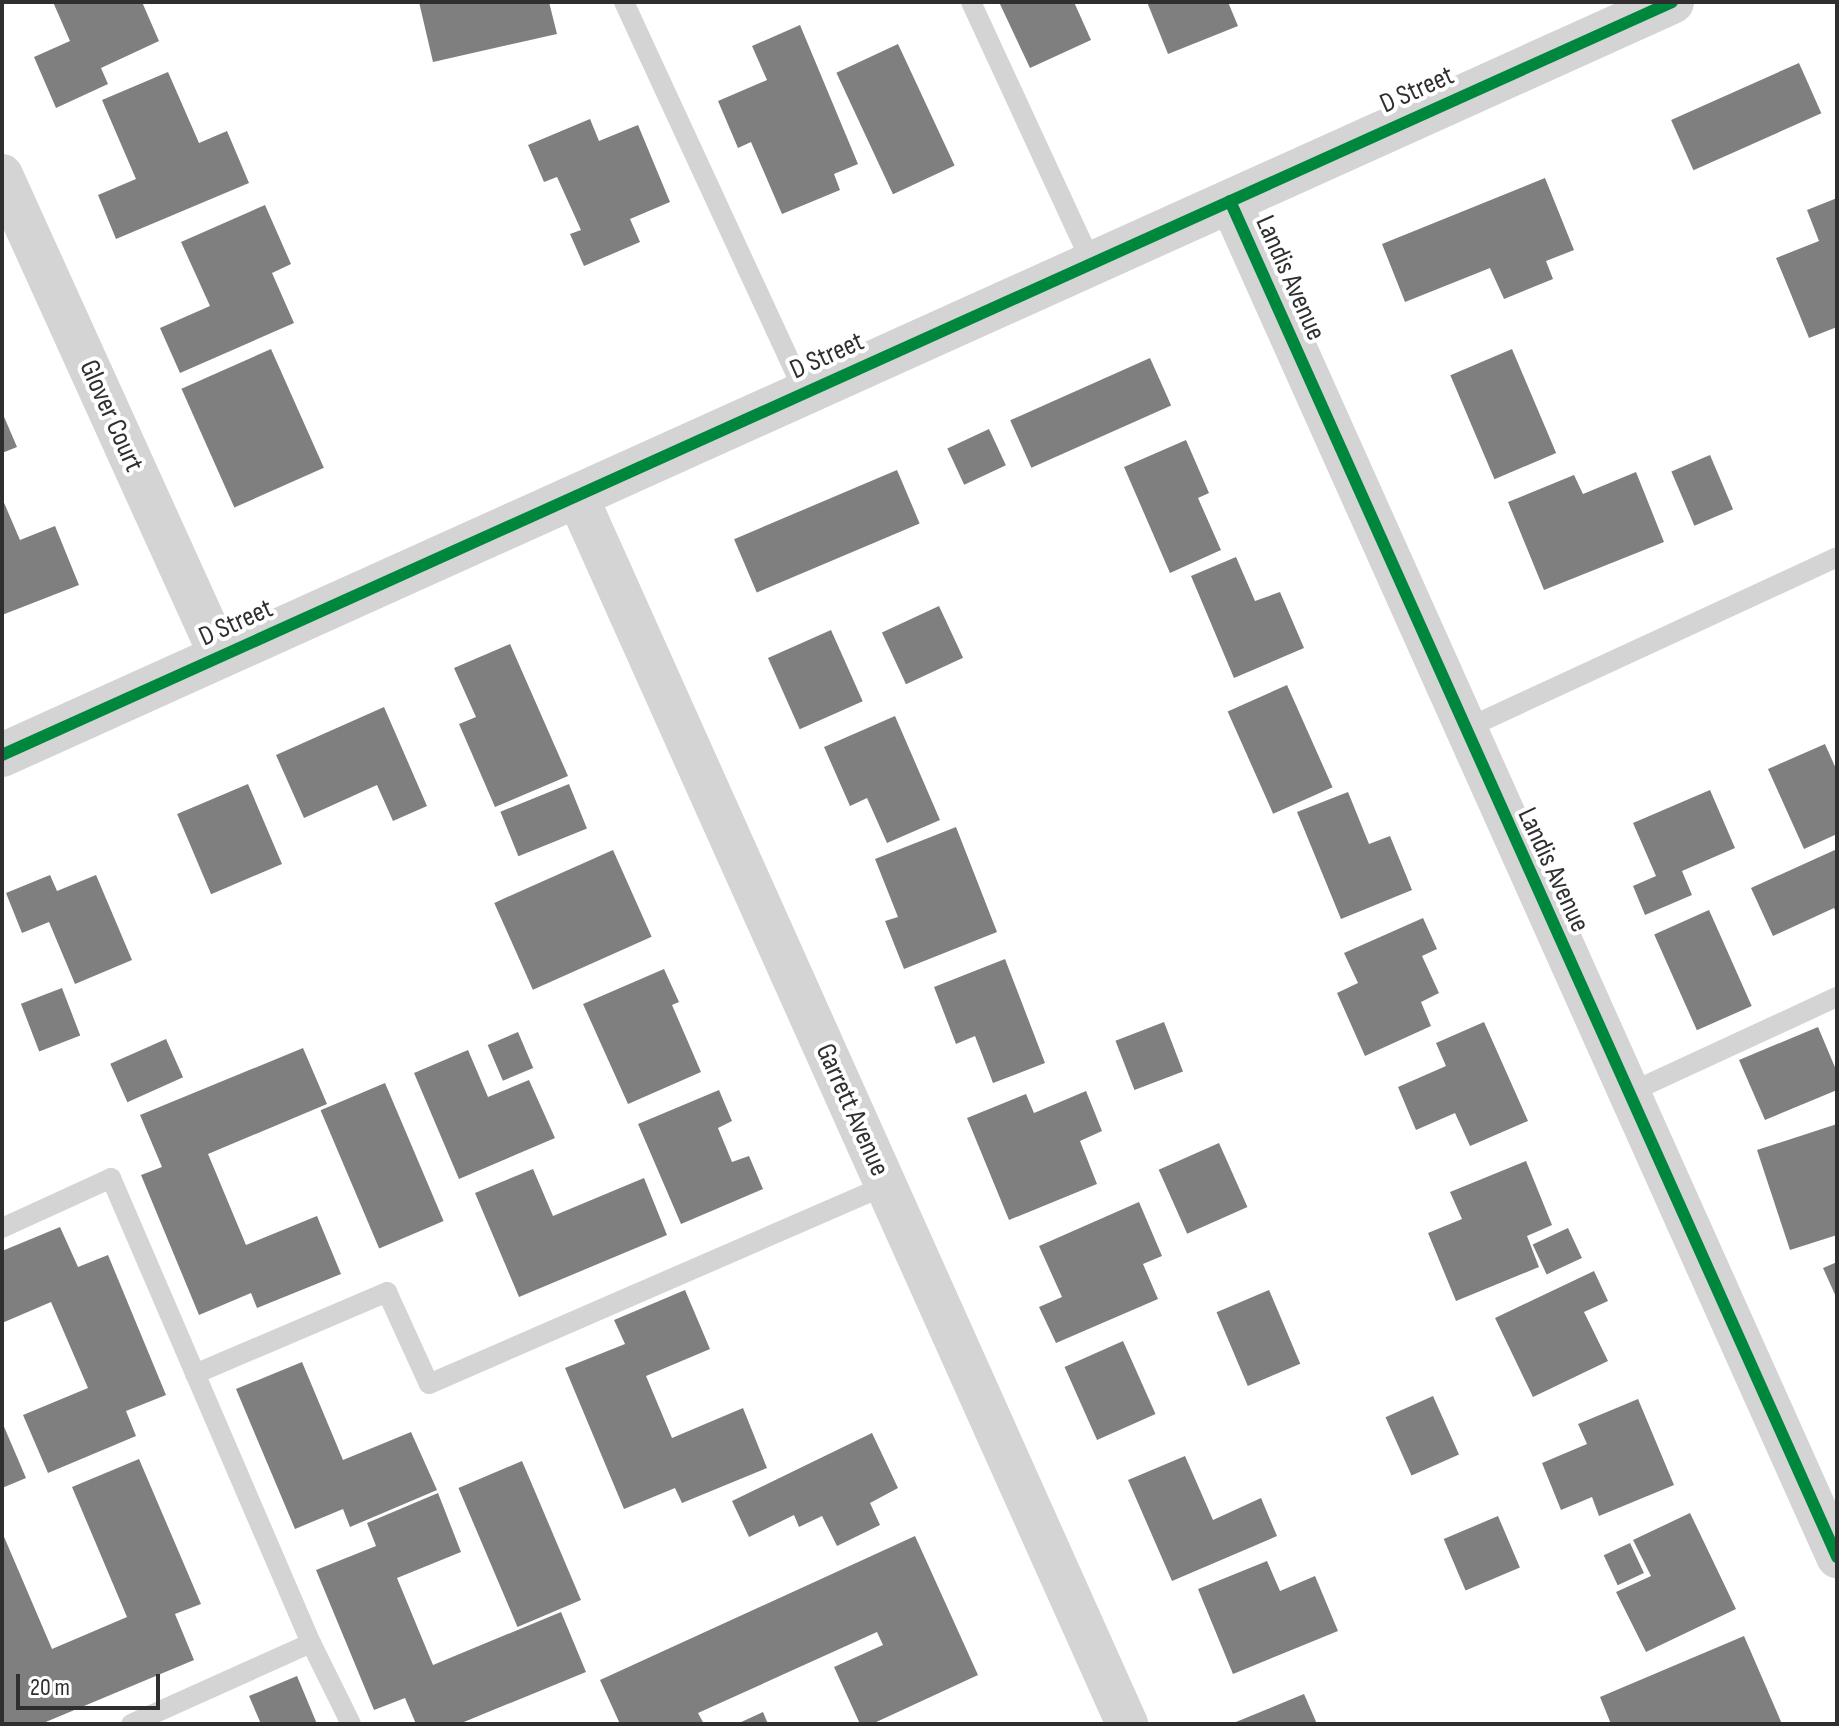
<!DOCTYPE html>
<html>
<head>
<meta charset="utf-8">
<style>
	body { margin:0 }
	#map { position:relative; width:1839px; height:1726px; overflow:hidden; background:#fff; font-family:"Sofia Sans Condensed",sans-serif }
	div>[style] { position:absolute }
	.building>* { inset:0; background:#7f7f7f; transform-origin:0 0 }
	.service>* { height:20px; margin:-10px; padding:0 10px; transform-origin:10px; border-radius:10px; background:#d4d4d4 }
	.minor>* { height:42px; margin:-21px; padding:0 21px; transform-origin:21px; border-radius:21px; background:#d4d4d4 }
	.tertiary>* { height:44px; margin:-22px; padding:0 22px; transform-origin:22px; border-radius:22px; background:#d4d4d4 }
	.cycleway>* { height:12px; margin:-6px; padding:0 6px; transform-origin:6px; border-radius:6px; background:#00873e }
	span { translate:-50% -50%; white-space:nowrap; text-align:center; line-height:1.15; -webkit-text-stroke:8px #fff; paint-order:stroke }
	.street-label { font-size:28px; color:#2f2f2f }
	.frame { position:absolute; inset:0; border:4px solid #2f2f2f; pointer-events:none }
	.scale { position:absolute; left:16px; top:1674px; width:144px; height:36px; box-sizing:border-box; border:4px solid #2f2f2f; border-top:0; padding-left:10px; font-size:24px; line-height:28px; white-space:nowrap; color:#2f2f2f; -webkit-text-stroke:6px #fff; paint-order:stroke }
</style>
</head>
<body>
<div id="map">
	<div class="building">
		<div style="clip-path:polygon(53px 2px,142px 2px,159px 41px,101px 68px,108px 84px,56px 108px,34px 57px,70px 41px)"></div>
		<div style="clip-path:polygon(419px 2px,549px 2px,557px 34px,433px 62px)"></div>
		<div style="clip-path:polygon(999px 2px,1074px 2px,1091px 40px,1030px 68px)"></div>
		<div style="clip-path:polygon(1147px 2px,1228px 2px,1238px 26px,1168px 54px)"></div>
		<div style="clip-path:polygon(800px 25px,858px 164px,834px 174px,840px 190px,782px 214px,751px 142px,738px 148px,718px 101px,767px 80px,752px 46px)"></div>
		<div style="left:898px;top:44px;width:134px;height:68px;rotate:65deg"></div>
		<div style="left:1799px;top:63px;width:55px;height:140px;rotate:66deg"></div>
		<div style="clip-path:polygon(168px 72px,199px 143px,227px 131px,249px 183px,116px 239px,98px 195px,136px 179px,102px 100px)"></div>
		<div style="clip-path:polygon(590px 119px,599px 141px,638px 125px,670px 202px,630px 219px,640px 242px,584px 266px,570px 234px,581px 230px,557px 177px,544px 182px,528px 145px)"></div>
		<div style="clip-path:polygon(1545px 178px,1574px 250px,1546px 261px,1553px 279px,1504px 299px,1490px 268px,1405px 302px,1382px 244px)"></div>
		<div style="clip-path:polygon(1837px 198px,1837px 327px,1809px 338px,1776px 258px,1819px 241px,1807px 210px)"></div>
		<div style="clip-path:polygon(265px 205px,291px 264px,272px 273px,294px 323px,180px 373px,160px 328px,210px 306px,181px 242px)"></div>
		<div style="left:271px;top:349px;width:130px;height:98px;rotate:66deg"></div>
		<div style="left:1512px;top:349px;width:113px;height:67px;rotate:67deg"></div>
		<div style="left:1150px;top:358px;width:52px;height:153px;rotate:66deg"></div>
		<div style="clip-path:polygon(2px 412px,17px 447px,2px 453px)"></div>
		<div style="left:989px;top:429px;width:40px;height:46px;rotate:65deg"></div>
		<div style="clip-path:polygon(1186px 440px,1209px 493px,1198px 498px,1221px 550px,1170px 573px,1124px 467px)"></div>
		<div style="left:1710px;top:455px;width:59px;height:42px;rotate:67deg"></div>
		<div style="left:897px;top:470px;width:58px;height:177px;rotate:67deg"></div>
		<div style="clip-path:polygon(1636px 472px,1664px 542px,1544px 590px,1508px 502px,1574px 475px,1583px 494px)"></div>
		<div style="clip-path:polygon(2px 498px,20px 540px,55px 526px,79px 585px,2px 615px)"></div>
		<div style="clip-path:polygon(1236px 557px,1255px 601px,1280px 592px,1304px 648px,1234px 678px,1191px 576px)"></div>
		<div style="left:939px;top:606px;width:57px;height:63px;rotate:65deg"></div>
		<div style="left:831px;top:630px;width:78px;height:69px;rotate:66deg"></div>
		<div style="clip-path:polygon(510px 644px,568px 776px,495px 807px,459px 724px,476px 717px,454px 668px)"></div>
		<div style="left:1287px;top:685px;width:112px;height:65px;rotate:66deg"></div>
		<div style="clip-path:polygon(384px 707px,427px 806px,393px 821px,377px 785px,304px 818px,276px 755px)"></div>
		<div style="clip-path:polygon(895px 716px,940px 820px,887px 843px,867px 798px,850px 806px,824px 747px)"></div>
		<div style="clip-path:polygon(1825px 744px,1837px 771px,1837px 834px,1804px 849px,1768px 769px)"></div>
		<div style="left:248px;top:784px;width:87px;height:77px;rotate:67deg"></div>
		<div style="left:569px;top:784px;width:48px;height:74px;rotate:68deg"></div>
		<div style="clip-path:polygon(1710px 790px,1735px 848px,1682px 871px,1692px 895px,1645px 915px,1633px 886px,1656px 876px,1633px 823px)"></div>
		<div style="clip-path:polygon(1348px 792px,1369px 844px,1390px 836px,1412px 890px,1341px 919px,1297px 812px)"></div>
		<div style="clip-path:polygon(956px 827px,997px 932px,904px 969px,885px 921px,898px 917px,875px 859px)"></div>
		<div style="clip-path:polygon(1837px 849px,1837px 915px,1834px 908px,1773px 936px,1751px 888px)"></div>
		<div style="left:613px;top:850px;width:95px;height:130px;rotate:66deg"></div>
		<div style="clip-path:polygon(50px 875px,57px 891px,96px 875px,132px 960px,75px 984px,49px 922px,22px 933px,6px 893px)"></div>
		<div style="left:1709px;top:910px;width:105px;height:60px;rotate:66deg"></div>
		<div style="clip-path:polygon(1423px 918px,1437px 949px,1422px 956px,1439px 993px,1421px 1002px,1431px 1026px,1365px 1056px,1337px 993px,1358px 983px,1344px 953px)"></div>
		<div style="clip-path:polygon(1005px 959px,1045px 1063px,993px 1083px,975px 1036px,956px 1044px,934px 987px)"></div>
		<div style="clip-path:polygon(664px 969px,679px 1002px,672px 1005px,701px 1072px,628px 1104px,583px 1004px)"></div>
		<div style="left:62px;top:988px;width:51px;height:44px;rotate:69deg"></div>
		<div style="left:1164px;top:1022px;width:53px;height:52px;rotate:69deg"></div>
		<div style="clip-path:polygon(1484px 1022px,1528px 1121px,1470px 1146px,1455px 1113px,1416px 1130px,1398px 1087px,1446px 1066px,1436px 1043px)"></div>
		<div style="clip-path:polygon(1818px 1027px,1837px 1072px,1837px 1090px,1765px 1120px,1739px 1060px)"></div>
		<div style="left:518px;top:1032px;width:39px;height:33px;rotate:67deg"></div>
		<div style="left:166px;top:1039px;width:42px;height:61px;rotate:66deg"></div>
		<div style="clip-path:polygon(303px 1048px,327px 1104px,208px 1154px,246px 1245px,317px 1216px,341px 1274px,257px 1308px,251px 1293px,199px 1315px,141px 1175px,162px 1167px,140px 1115px)"></div>
		<div style="clip-path:polygon(468px 1050px,488px 1097px,529px 1080px,555px 1138px,459px 1179px,414px 1073px)"></div>
		<div style="left:385px;top:1083px;width:150px;height:70px;rotate:67deg"></div>
		<div style="clip-path:polygon(719px 1090px,732px 1121px,718px 1128px,732px 1162px,749px 1156px,763px 1189px,681px 1224px,638px 1124px)"></div>
		<div style="clip-path:polygon(1086px 1091px,1102px 1131px,1080px 1141px,1097px 1184px,1009px 1220px,967px 1118px,1026px 1094px,1034px 1113px)"></div>
		<div style="clip-path:polygon(1837px 1124px,1837px 1235px,1790px 1250px,1757px 1150px)"></div>
		<div style="left:1219px;top:1143px;width:70px;height:66px;rotate:66deg"></div>
		<div style="clip-path:polygon(1526px 1161px,1552px 1225px,1527px 1236px,1539px 1267px,1456px 1301px,1428px 1233px,1462px 1219px,1450px 1192px)"></div>
		<div style="clip-path:polygon(533px 1169px,553px 1216px,644px 1178px,667px 1235px,519px 1297px,475px 1193px)"></div>
		<div style="clip-path:polygon(1139px 1202px,1162px 1256px,1143px 1264px,1158px 1299px,1056px 1343px,1039px 1307px,1062px 1297px,1039px 1246px)"></div>
		<div style="clip-path:polygon(60px 1227px,78px 1267px,108px 1255px,166px 1395px,126px 1411px,136px 1436px,48px 1473px,23px 1415px,88px 1388px,51px 1302px,2px 1323px,2px 1251px)"></div>
		<div style="left:1568px;top:1228px;width:33px;height:39px;rotate:65deg"></div>
		<div style="clip-path:polygon(1837px 1262px,1837px 1299px,1823px 1268px)"></div>
		<div style="clip-path:polygon(1594px 1271px,1608px 1301px,1584px 1312px,1608px 1361px,1533px 1397px,1495px 1318px)"></div>
		<div style="clip-path:polygon(685px 1290px,710px 1349px,646px 1376px,672px 1438px,743px 1408px,767px 1468px,682px 1503px,675px 1488px,624px 1509px,565px 1368px,625px 1344px,614px 1320px)"></div>
		<div style="left:1269px;top:1290px;width:80px;height:57px;rotate:67deg"></div>
		<div style="left:1123px;top:1341px;width:80px;height:64px;rotate:66deg"></div>
		<div style="clip-path:polygon(302px 1362px,343px 1460px,411px 1432px,437px 1490px,350px 1527px,343px 1509px,295px 1529px,236px 1389px)"></div>
		<div style="left:1433px;top:1396px;width:64px;height:52px;rotate:66deg"></div>
		<div style="clip-path:polygon(1638px 1399px,1674px 1485px,1599px 1516px,1592px 1497px,1561px 1510px,1542px 1463px,1587px 1444px,1578px 1424px)"></div>
		<div style="clip-path:polygon(2px 1422px,26px 1478px,2px 1488px)"></div>
		<div style="clip-path:polygon(872px 1433px,898px 1488px,870px 1503px,880px 1525px,837px 1546px,822px 1516px,799px 1527px,794px 1515px,749px 1537px,732px 1501px)"></div>
		<div style="clip-path:polygon(1185px 1456px,1213px 1520px,1261px 1498px,1277px 1536px,1172px 1581px,1128px 1480px)"></div>
		<div style="clip-path:polygon(139px 1459px,201px 1604px,175px 1614px,194px 1660px,41px 1724px,2px 1724px,2px 1532px,52px 1649px,127px 1617px,72px 1487px)"></div>
		<div style="left:522px;top:1461px;width:151px;height:69px;rotate:67deg"></div>
		<div style="clip-path:polygon(438px 1493px,461px 1552px,397px 1578px,433px 1665px,561px 1612px,586px 1672px,459px 1724px,416px 1724px,405px 1698px,374px 1710px,316px 1570px,376px 1546px,367px 1523px)"></div>
		<div style="clip-path:polygon(1690px 1513px,1736px 1609px,1646px 1652px,1616px 1592px,1651px 1576px,1633px 1540px)"></div>
		<div style="left:1498px;top:1516px;width:56px;height:59px;rotate:67deg"></div>
		<div style="clip-path:polygon(915px 1536px,978px 1675px,872px 1724px,860px 1724px,834px 1667px,883px 1645px,877px 1632px,698px 1713px,704px 1724px,620px 1724px,600px 1680px)"></div>
		<div style="left:1630px;top:1543px;width:33px;height:29px;rotate:65deg"></div>
		<div style="clip-path:polygon(1267px 1561px,1280px 1591px,1315px 1576px,1338px 1631px,1233px 1674px,1198px 1589px)"></div>
		<div style="clip-path:polygon(1744px 1636px,1782px 1724px,1611px 1724px,1600px 1697px)"></div>
		<div style="clip-path:polygon(297px 1676px,317px 1724px,261px 1724px,249px 1696px)"></div>
		<div style="clip-path:polygon(1304px 1694px,1317px 1724px,1231px 1724px)"></div>
		<div style="clip-path:polygon(763px 1712px,768px 1724px,737px 1724px)"></div>
	</div>
	<div class="service">
		<div style="left:624px;top:2px;width:431px;rotate:65.2deg"></div>
		<div style="left:971px;top:2px;width:289px;rotate:65.2deg"></div>
		<div style="left:1463px;top:730px;width:412px;rotate:-24.8deg"></div>
		<div style="left:1629px;top:1093px;width:229px;rotate:-24.8deg"></div>
		<div style="left:2px;top:1228px;width:120px;rotate:-24.6deg"></div>
		<div style="left:111px;top:1178px;width:506px;rotate:66.73deg"></div>
		<div style="left:311px;top:1643px;width:197px;rotate:155.8deg"></div>
		<div style="left:195px;top:1374px;width:209px;rotate:-23.1deg"></div>
		<div style="left:387px;top:1292px;width:101px;rotate:65.5deg"></div>
		<div style="left:429px;top:1384px;width:498px;rotate:-23.5deg"></div>
		<div style="left:311px;top:1643px;width:90px;rotate:63.7deg"></div>
	</div>
	<div class="minor">
		<div style="left:2px;top:175px;width:528px;rotate:65.62deg"></div>
		<div style="left:1230px;top:201px;width:1486px;rotate:65.88deg"></div>
		<div style="left:577px;top:496px;width:1346px;rotate:65.87deg"></div>
	</div>
	<div class="tertiary">
		<div style="left:2px;top:755px;width:1832px;rotate:-24.27deg"></div>
	</div>
	<div class="cycleway">
		<div style="left:1230px;top:201px;width:1486px;rotate:65.88deg"></div>
		<div style="left:2px;top:755px;width:1832px;rotate:-24.27deg"></div>
	</div>
	<div class="street-label">
		<span style="left:1417px;top:90px;rotate:-24deg">D Street</span>
		<span style="left:1290px;top:278px;rotate:66deg">Landis Avenue</span>
		<span style="left:827px;top:356px;rotate:-24deg">D Street</span>
		<span style="left:111px;top:416px;rotate:66deg">Glover Court</span>
		<span style="left:236px;top:623px;rotate:-24deg">D Street</span>
		<span style="left:1553px;top:870px;rotate:65deg">Landis Avenue</span>
		<span style="left:852px;top:1110px;rotate:66deg">Garrett Avenue</span>
	</div>
	<div class="frame"></div>
	<div class="scale">20 m</div>
</div>
</body>
</html>
